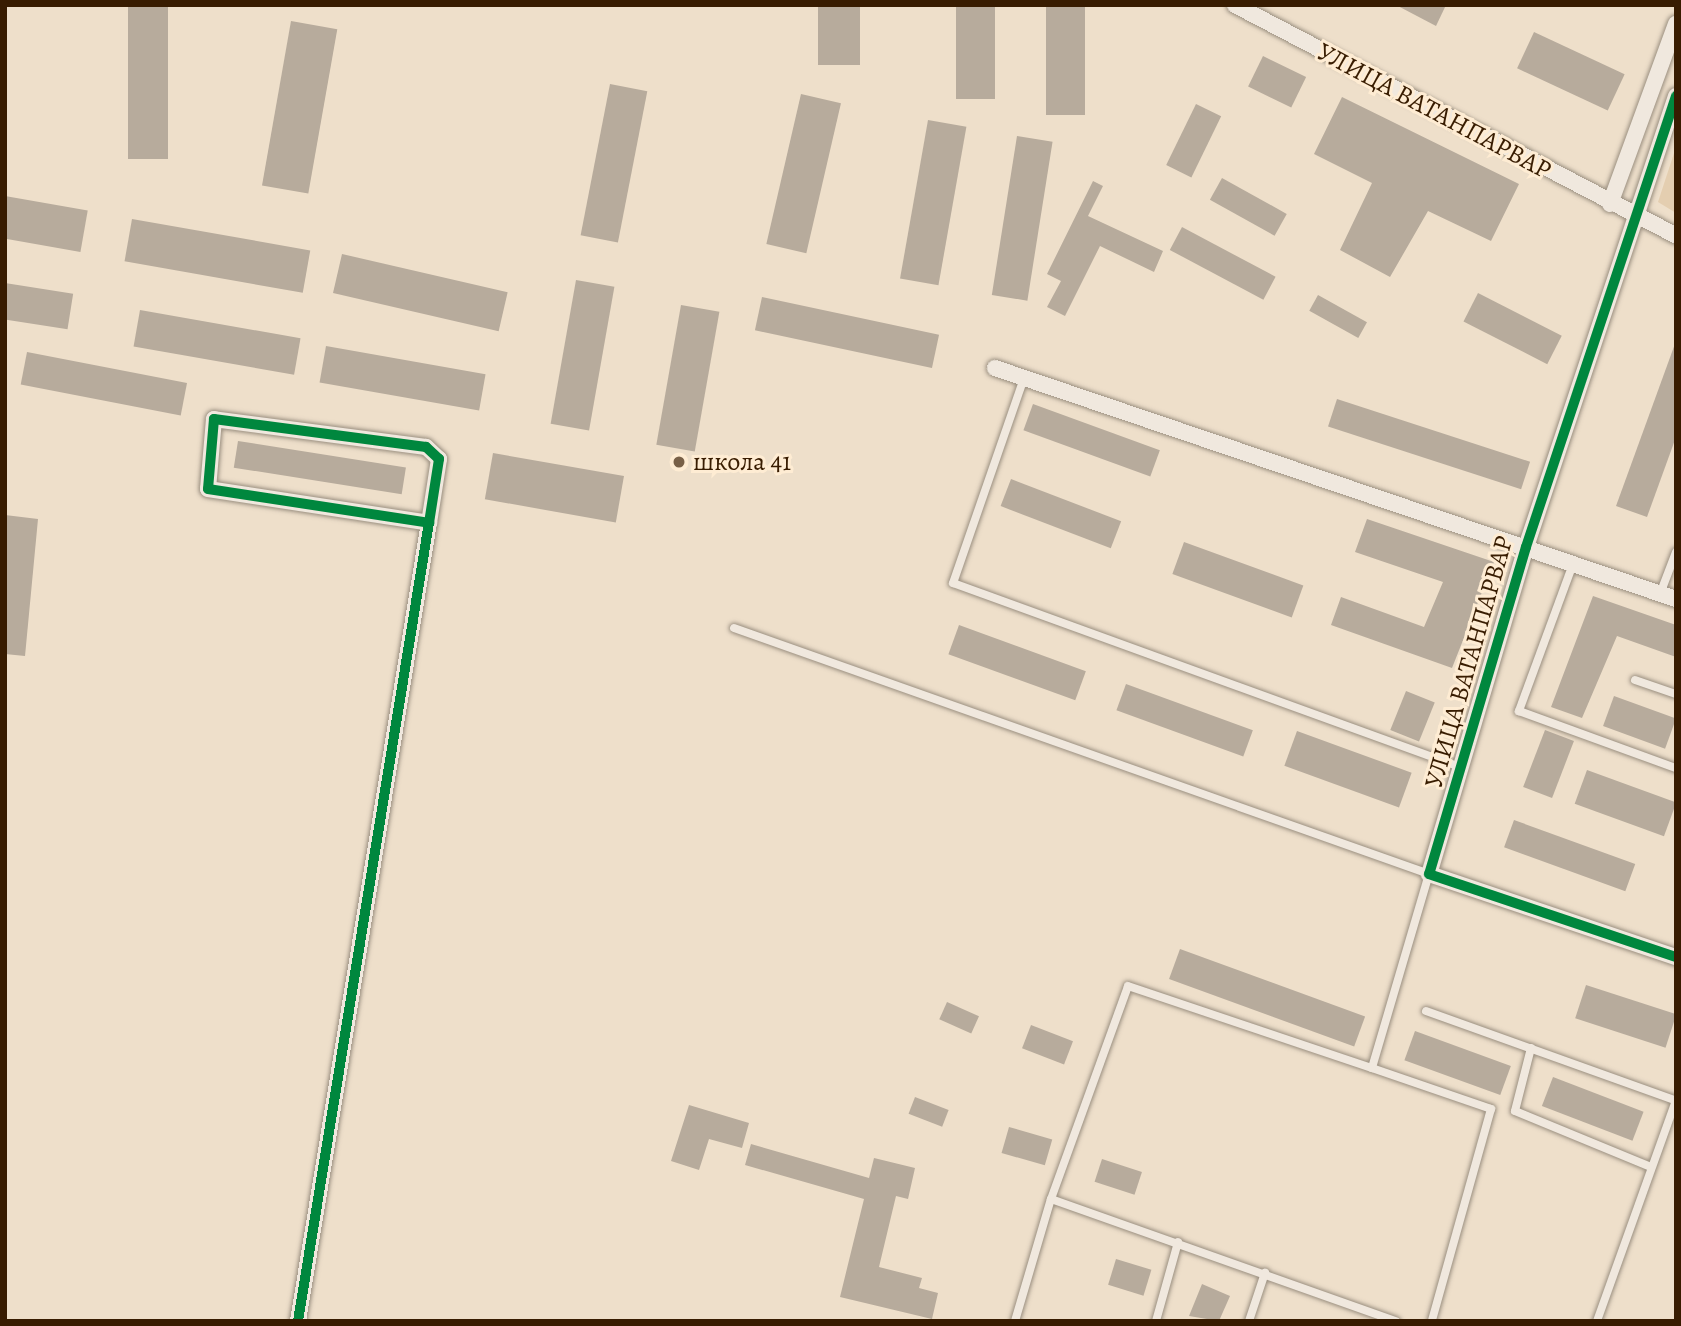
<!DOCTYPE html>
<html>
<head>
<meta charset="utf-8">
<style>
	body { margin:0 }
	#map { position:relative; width:1681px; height:1326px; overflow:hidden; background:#eedfca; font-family:Alegreya,serif }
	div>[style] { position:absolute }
	.green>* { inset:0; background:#e4ceb0 }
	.building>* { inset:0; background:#b7ab9c; transform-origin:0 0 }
	.roads { filter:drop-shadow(0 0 2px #9a8f80) drop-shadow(0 0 2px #9a8f80) }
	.service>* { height:8px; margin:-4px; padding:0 4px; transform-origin:4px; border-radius:4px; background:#f0e8de }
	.minor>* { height:16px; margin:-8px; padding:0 8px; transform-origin:8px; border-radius:8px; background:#f0e8de }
	.cycleway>* { height:10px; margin:-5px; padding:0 5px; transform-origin:5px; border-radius:5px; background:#00873e }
	.dots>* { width:19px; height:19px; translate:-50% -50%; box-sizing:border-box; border:4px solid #feecd3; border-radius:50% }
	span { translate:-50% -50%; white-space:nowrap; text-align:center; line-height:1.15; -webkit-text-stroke:6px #feecd3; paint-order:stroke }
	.street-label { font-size:26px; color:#381c01 }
	.poi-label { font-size:26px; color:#381c01 }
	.left { translate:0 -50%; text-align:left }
	.frame { position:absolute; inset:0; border:7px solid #381c01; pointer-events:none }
</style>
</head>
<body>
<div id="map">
	<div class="green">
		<div style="clip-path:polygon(1676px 147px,1676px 213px,1658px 202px)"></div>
	</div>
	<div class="building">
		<div style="left:128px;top:5px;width:40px;height:154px"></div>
		<div style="left:818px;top:5px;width:42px;height:60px"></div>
		<div style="left:956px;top:5px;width:39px;height:94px"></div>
		<div style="left:1046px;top:5px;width:39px;height:110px"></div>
		<div style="clip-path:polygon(1396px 5px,1446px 5px,1436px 26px)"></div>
		<div style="left:291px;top:21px;width:47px;height:167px;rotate:10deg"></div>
		<div style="left:1534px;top:32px;width:100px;height:40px;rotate:25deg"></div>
		<div style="left:1263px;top:56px;width:48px;height:34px;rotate:26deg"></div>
		<div style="left:610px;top:84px;width:38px;height:154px;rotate:11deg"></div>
		<div style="left:801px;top:94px;width:41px;height:154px;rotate:13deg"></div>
		<div style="clip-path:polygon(1342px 97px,1519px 184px,1491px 241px,1428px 211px,1390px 277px,1340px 250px,1372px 183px,1314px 154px)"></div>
		<div style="left:1196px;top:104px;width:28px;height:68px;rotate:26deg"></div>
		<div style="left:928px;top:120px;width:39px;height:161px;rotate:10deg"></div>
		<div style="left:1017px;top:136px;width:36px;height:161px;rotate:9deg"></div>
		<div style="left:1222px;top:178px;width:74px;height:25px;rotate:29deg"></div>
		<div style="clip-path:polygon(1093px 181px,1103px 186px,1088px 216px,1163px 251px,1154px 272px,1100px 246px,1065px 316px,1047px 307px,1061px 281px,1047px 274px)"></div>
		<div style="left:5px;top:196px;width:84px;height:42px;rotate:10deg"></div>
		<div style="left:132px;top:219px;width:181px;height:43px;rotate:10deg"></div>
		<div style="left:1182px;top:227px;width:106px;height:26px;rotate:28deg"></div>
		<div style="left:342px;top:254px;width:170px;height:40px;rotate:13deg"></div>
		<div style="left:576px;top:280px;width:39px;height:146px;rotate:10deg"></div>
		<div style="left:5px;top:283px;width:69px;height:36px;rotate:9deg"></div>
		<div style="left:1478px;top:293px;width:94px;height:32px;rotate:27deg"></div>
		<div style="left:1318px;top:295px;width:56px;height:18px;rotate:29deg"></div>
		<div style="left:762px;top:297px;width:181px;height:34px;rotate:12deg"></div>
		<div style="left:681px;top:305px;width:39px;height:142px;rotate:10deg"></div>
		<div style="left:140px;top:310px;width:163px;height:37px;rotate:10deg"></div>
		<div style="clip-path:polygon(1676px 341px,1676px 437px,1647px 517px,1616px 506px)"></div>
		<div style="left:326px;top:346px;width:162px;height:37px;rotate:10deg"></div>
		<div style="left:27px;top:352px;width:163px;height:33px;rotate:11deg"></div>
		<div style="left:1337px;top:399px;width:203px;height:29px;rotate:18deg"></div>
		<div style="left:1033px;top:404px;width:135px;height:28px;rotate:20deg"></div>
		<div style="left:238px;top:441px;width:170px;height:27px;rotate:9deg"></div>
		<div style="left:493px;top:453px;width:133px;height:47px;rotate:10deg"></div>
		<div style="left:1011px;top:479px;width:118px;height:29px;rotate:21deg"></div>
		<div style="clip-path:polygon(5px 515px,38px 519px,25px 656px,5px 654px)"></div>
		<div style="clip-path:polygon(1367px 519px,1494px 562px,1452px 668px,1331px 625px,1341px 597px,1424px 627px,1443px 582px,1355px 552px)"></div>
		<div style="left:1184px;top:542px;width:127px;height:34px;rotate:20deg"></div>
		<div style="clip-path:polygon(1593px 596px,1676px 625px,1676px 657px,1617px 636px,1582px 718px,1551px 707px)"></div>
		<div style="left:959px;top:625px;width:135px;height:31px;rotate:20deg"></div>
		<div style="left:1126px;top:684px;width:135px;height:28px;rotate:20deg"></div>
		<div style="left:1406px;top:691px;width:31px;height:42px;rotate:22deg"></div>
		<div style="left:1614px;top:696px;width:66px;height:32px;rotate:20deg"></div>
		<div style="left:1545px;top:730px;width:31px;height:61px;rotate:21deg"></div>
		<div style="left:1297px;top:731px;width:122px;height:37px;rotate:20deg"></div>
		<div style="left:1587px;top:770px;width:95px;height:36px;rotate:20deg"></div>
		<div style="left:1514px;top:820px;width:129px;height:29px;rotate:20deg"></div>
		<div style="left:1180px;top:949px;width:197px;height:32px;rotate:20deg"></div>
		<div style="left:1586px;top:985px;width:95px;height:35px;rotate:18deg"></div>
		<div style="left:947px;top:1002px;width:35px;height:19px;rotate:24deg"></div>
		<div style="left:1031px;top:1025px;width:45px;height:25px;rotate:21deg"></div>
		<div style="left:1415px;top:1031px;width:102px;height:31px;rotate:20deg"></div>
		<div style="left:1553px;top:1077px;width:97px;height:31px;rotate:21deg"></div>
		<div style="left:915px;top:1097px;width:36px;height:18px;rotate:21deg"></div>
		<div style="clip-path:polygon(689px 1105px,749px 1123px,742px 1148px,709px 1139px,699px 1170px,671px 1161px)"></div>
		<div style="left:1009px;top:1127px;width:45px;height:27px;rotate:16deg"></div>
		<div style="clip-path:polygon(751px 1144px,869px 1178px,874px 1158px,915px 1168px,908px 1199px,896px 1196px,879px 1267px,922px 1278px,919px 1288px,938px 1293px,932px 1319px,840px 1297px,864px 1199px,745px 1165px)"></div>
		<div style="left:1102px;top:1159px;width:42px;height:24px;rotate:18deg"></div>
		<div style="left:1116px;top:1259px;width:37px;height:27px;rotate:17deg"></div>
		<div style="clip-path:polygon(1202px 1284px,1230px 1296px,1219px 1321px,1189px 1316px)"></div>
	</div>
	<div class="roads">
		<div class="service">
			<div style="left:1024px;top:378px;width:217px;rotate:109.1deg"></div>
			<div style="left:953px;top:583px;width:543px;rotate:19.94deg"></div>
			<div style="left:1573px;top:564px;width:157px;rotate:110.2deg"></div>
			<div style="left:1519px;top:711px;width:167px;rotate:20deg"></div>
			<div style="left:1660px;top:594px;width:45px;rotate:-69.1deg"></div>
			<div style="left:734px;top:628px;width:737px;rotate:19.49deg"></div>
			<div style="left:1429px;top:874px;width:202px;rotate:106.4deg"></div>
			<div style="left:1372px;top:1068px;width:126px;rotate:19deg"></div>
			<div style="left:1491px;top:1109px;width:220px;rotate:105.6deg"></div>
			<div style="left:1635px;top:680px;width:43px;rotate:18.9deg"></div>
			<div style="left:1426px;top:1011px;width:263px;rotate:19.7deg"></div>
			<div style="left:1531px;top:1048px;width:65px;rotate:104.3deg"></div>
			<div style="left:1515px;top:1111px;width:147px;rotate:22.4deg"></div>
			<div style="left:1051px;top:1199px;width:226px;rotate:-70.1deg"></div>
			<div style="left:1128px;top:986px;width:257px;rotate:18.6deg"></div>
			<div style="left:1015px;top:1321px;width:127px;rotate:-73.6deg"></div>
			<div style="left:1051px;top:1199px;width:366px;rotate:19.5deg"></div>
			<div style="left:1156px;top:1321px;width:82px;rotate:-74.4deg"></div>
			<div style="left:1249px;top:1321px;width:51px;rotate:-71.6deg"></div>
			<div style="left:1597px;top:1321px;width:235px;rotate:-70.3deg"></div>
		</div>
		<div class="minor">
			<div style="left:1235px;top:5px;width:498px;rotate:27.6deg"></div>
			<div style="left:1676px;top:96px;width:475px;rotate:108.4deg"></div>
			<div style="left:1526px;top:547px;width:341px;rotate:106.5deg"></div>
			<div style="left:1429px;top:874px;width:261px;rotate:18.6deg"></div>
			<div style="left:1610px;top:204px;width:192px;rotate:-69.9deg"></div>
			<div style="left:995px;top:368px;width:719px;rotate:18.74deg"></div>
			<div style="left:298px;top:1321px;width:809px;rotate:-80.68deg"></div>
			<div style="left:429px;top:523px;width:65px;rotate:-81.1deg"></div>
			<div style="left:439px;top:459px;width:18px;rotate:-137deg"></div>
			<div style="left:426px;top:447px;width:214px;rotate:-172.5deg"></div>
			<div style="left:214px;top:419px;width:70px;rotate:94.9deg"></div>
			<div style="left:208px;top:489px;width:224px;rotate:8.7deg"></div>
		</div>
	</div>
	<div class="cycleway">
		<div style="left:1676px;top:96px;width:475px;rotate:108.4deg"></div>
		<div style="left:1526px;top:547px;width:341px;rotate:106.5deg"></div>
		<div style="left:1429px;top:874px;width:261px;rotate:18.6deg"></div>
		<div style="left:298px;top:1321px;width:809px;rotate:-80.68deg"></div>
		<div style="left:429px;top:523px;width:65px;rotate:-81.1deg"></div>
		<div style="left:439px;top:459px;width:18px;rotate:-137deg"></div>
		<div style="left:426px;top:447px;width:214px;rotate:-172.5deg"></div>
		<div style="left:214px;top:419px;width:70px;rotate:94.9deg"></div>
		<div style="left:208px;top:489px;width:224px;rotate:8.7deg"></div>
	</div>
	<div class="dots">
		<div style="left:679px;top:462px;background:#786047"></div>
	</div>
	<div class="street-label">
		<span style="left:1434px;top:111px;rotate:28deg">УЛИЦА ВАТАНПАРВАР</span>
		<span style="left:1469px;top:662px;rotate:-74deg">УЛИЦА ВАТАНПАРВАР</span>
	</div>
	<div class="poi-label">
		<span class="left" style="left:693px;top:462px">школа 41</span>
	</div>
	<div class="frame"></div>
</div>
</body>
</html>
